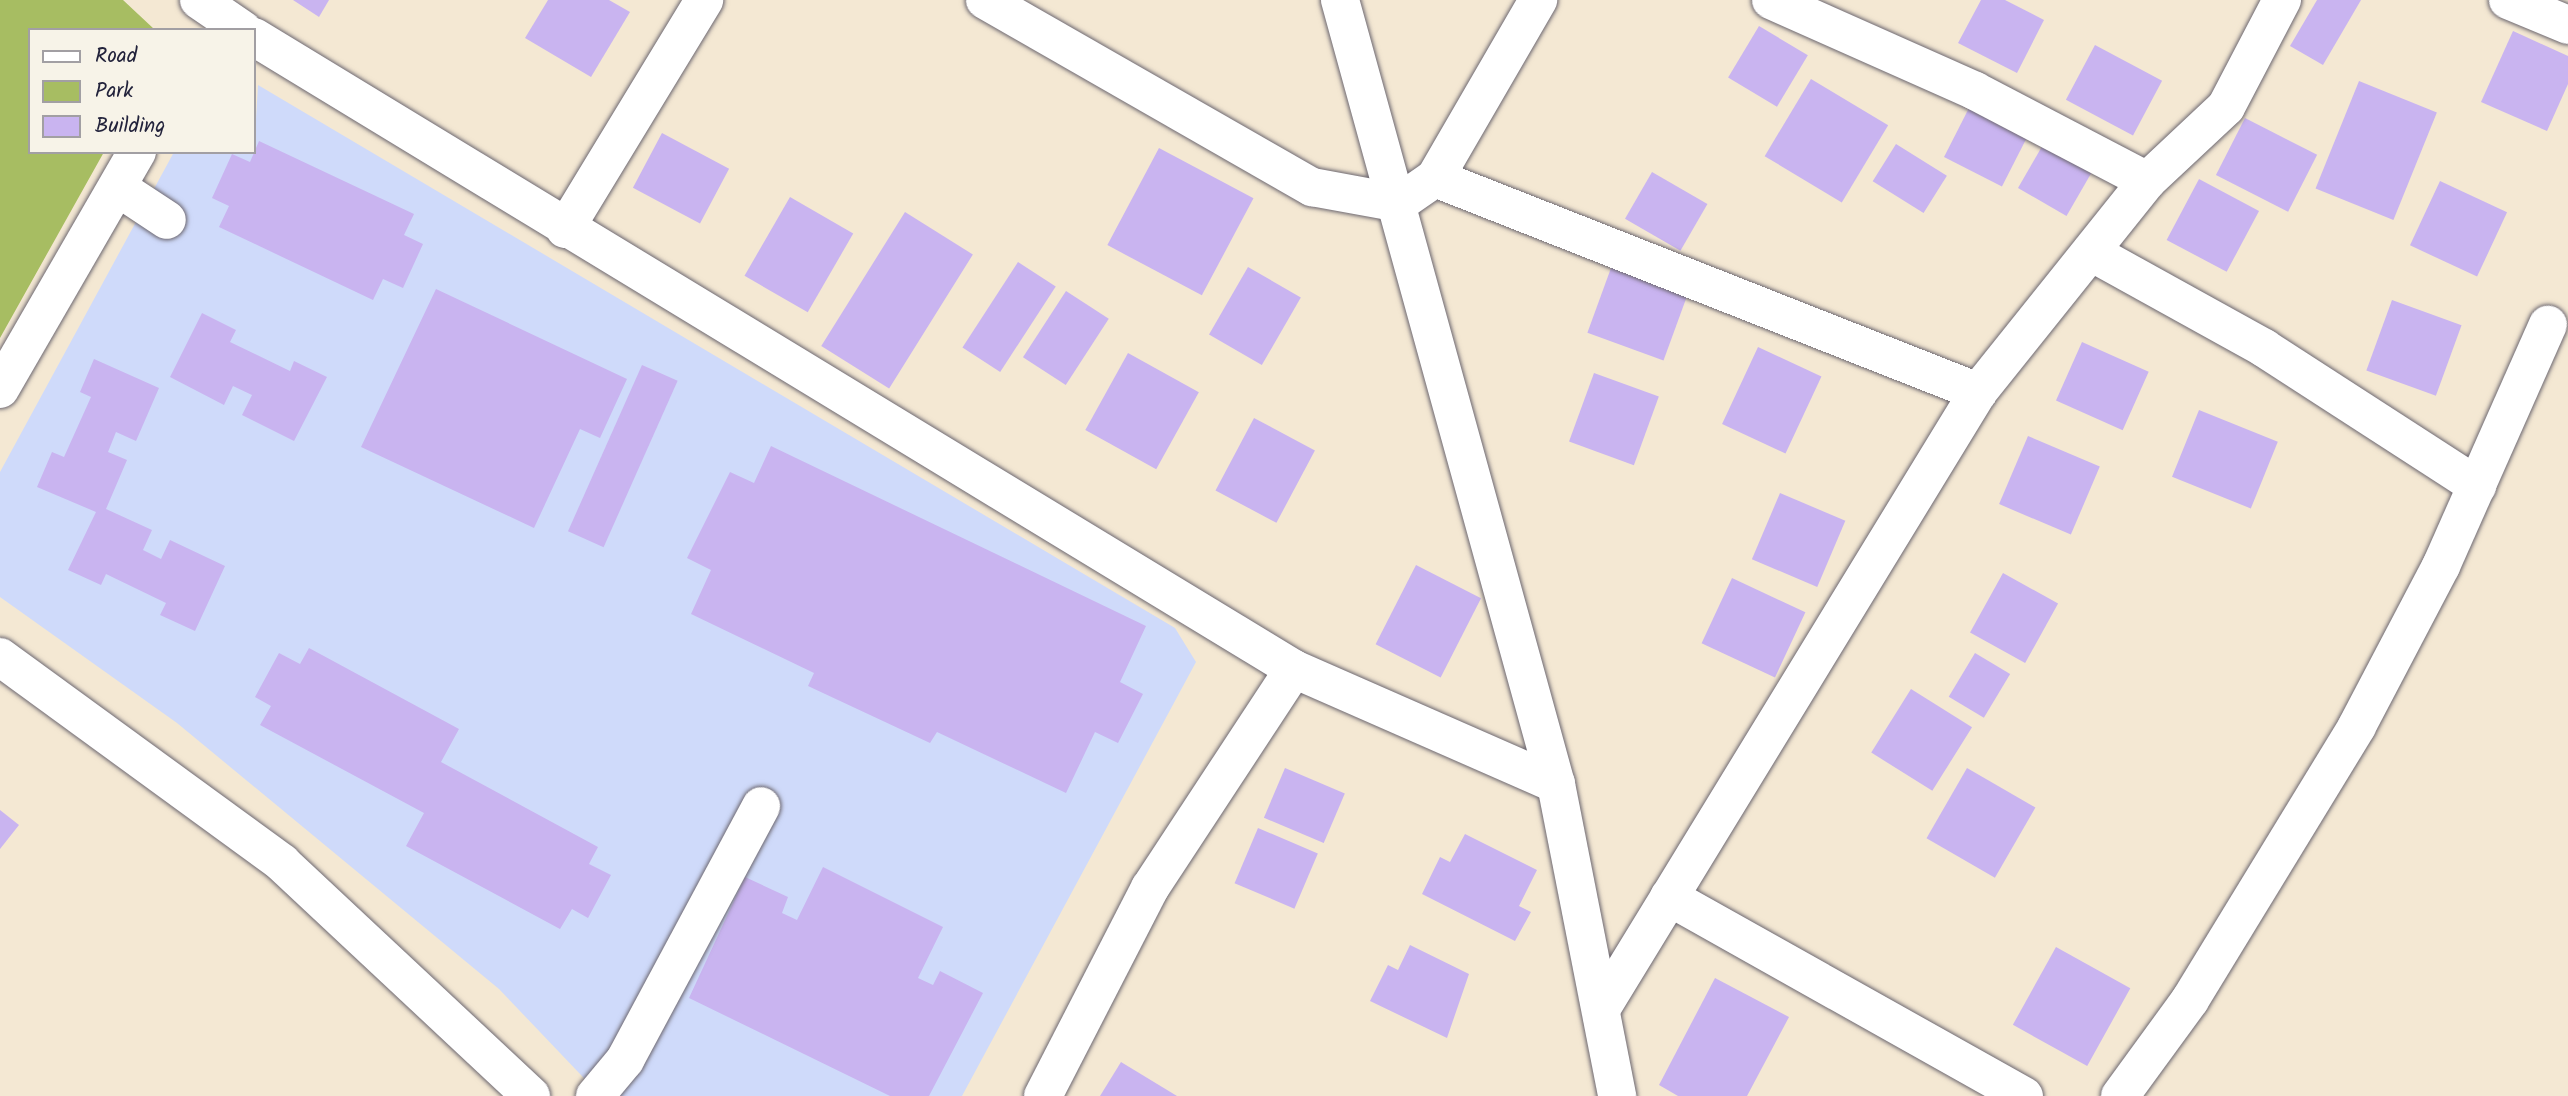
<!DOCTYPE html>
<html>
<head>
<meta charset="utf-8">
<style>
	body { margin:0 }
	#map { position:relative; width:2568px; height:1096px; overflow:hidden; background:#f4e8d3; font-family:Kalam,sans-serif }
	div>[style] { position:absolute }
	.built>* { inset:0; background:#cfdafa }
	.green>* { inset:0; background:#a7bd62 }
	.building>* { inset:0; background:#c9b4f0; transform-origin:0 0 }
	.roads { filter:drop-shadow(0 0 2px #6c6770) drop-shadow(0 0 2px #6c6770) }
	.minor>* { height:38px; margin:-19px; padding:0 19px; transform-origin:19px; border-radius:19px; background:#fff }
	span { translate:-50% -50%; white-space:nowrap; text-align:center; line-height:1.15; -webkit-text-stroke:5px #f7f3e8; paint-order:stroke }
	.legend { position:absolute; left:28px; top:28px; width:228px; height:126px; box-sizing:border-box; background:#f7f3e8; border:2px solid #a29fa3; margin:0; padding:9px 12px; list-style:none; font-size:21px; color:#22223b }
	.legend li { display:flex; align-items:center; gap:14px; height:35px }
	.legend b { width:35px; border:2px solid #a29fa3 }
</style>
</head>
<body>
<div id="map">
	<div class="built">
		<div style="clip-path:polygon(258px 85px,1175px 628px,1196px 662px,962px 1096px,601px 1096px,499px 989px,177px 723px,0 597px,0 472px,174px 152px,254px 152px)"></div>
	</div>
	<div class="green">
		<div style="clip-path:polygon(0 0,123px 0,154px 29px,30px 30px,30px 152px,104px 152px,0 338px)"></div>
	</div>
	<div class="building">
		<div style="clip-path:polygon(293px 0,329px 0,319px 17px)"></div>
		<div style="clip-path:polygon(548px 0,609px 0,630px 12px,591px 77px,525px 38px)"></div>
		<div style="clip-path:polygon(1981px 0,2005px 0,2044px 20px,2017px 73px,1958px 43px)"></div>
		<div style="clip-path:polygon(2317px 0,2361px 0,2323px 65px,2290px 46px)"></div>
		<div style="left:1759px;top:26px;width:57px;height:60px;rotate:31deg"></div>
		<div style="clip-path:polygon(2513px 31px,2568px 56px,2568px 84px,2547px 131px,2481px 102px)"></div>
		<div style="left:2095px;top:45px;width:76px;height:62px;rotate:28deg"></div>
		<div style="left:1811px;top:79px;width:90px;height:90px;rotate:31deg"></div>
		<div style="left:2359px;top:81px;width:84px;height:116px;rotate:22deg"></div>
		<div style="left:1969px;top:108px;width:65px;height:55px;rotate:27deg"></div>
		<div style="left:2245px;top:118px;width:81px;height:64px;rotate:27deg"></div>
		<div style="left:662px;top:133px;width:76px;height:62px;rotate:28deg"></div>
		<div style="clip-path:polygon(259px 141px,414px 214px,404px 235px,423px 244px,403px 288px,383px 279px,373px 300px,219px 227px,229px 206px,212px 198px,232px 154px,250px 162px)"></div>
		<div style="left:2044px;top:143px;width:56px;height:52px;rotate:30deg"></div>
		<div style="left:1896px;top:144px;width:60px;height:44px;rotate:32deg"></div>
		<div style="left:1159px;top:148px;width:107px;height:110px;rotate:28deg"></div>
		<div style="left:1652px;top:172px;width:64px;height:54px;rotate:30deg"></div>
		<div style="left:2199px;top:179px;width:68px;height:69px;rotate:28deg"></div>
		<div style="left:2440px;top:181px;width:74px;height:71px;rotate:25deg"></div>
		<div style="left:790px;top:197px;width:73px;height:91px;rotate:30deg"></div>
		<div style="left:905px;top:212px;width:80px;height:158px;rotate:32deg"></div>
		<div style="left:1018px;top:262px;width:45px;height:102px;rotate:33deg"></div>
		<div style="left:1248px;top:267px;width:61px;height:78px;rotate:30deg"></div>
		<div style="left:1611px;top:268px;width:81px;height:69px;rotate:20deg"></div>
		<div style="clip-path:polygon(436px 289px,627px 379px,600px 438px,580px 429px,534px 528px,361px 447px)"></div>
		<div style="left:1066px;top:291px;width:51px;height:79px;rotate:33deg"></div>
		<div style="left:2392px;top:300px;width:74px;height:75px;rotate:20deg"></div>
		<div style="clip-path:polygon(202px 313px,236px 330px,230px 342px,290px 371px,294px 361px,327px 377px,294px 441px,242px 415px,252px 395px,233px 386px,224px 405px,170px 377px)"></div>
		<div style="left:2082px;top:342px;width:73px;height:64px;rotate:24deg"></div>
		<div style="left:1758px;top:347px;width:70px;height:85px;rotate:25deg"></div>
		<div style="left:1128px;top:353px;width:81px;height:88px;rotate:29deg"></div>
		<div style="clip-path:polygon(94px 359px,159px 388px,136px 441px,116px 432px,108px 452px,127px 460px,106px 509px,152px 530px,143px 550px,161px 559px,170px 540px,225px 566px,195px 631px,160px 615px,166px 603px,106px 574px,101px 585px,68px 570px,96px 512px,37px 487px,52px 452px,64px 457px,91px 397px,80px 392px)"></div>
		<div style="left:642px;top:365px;width:39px;height:182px;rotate:24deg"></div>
		<div style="left:1594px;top:373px;width:69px;height:73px;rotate:20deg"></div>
		<div style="left:2199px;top:410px;width:85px;height:72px;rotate:22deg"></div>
		<div style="left:1254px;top:418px;width:69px;height:82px;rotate:28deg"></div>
		<div style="left:2028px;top:436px;width:78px;height:74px;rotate:23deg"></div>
		<div style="clip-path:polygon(771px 446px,1146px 626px,1120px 682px,1143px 694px,1118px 743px,1095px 732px,1066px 793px,937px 732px,930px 743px,808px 686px,814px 673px,691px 614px,711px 570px,687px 558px,730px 472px,754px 483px)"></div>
		<div style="left:1780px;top:493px;width:71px;height:72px;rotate:23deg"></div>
		<div style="left:1416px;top:565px;width:73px;height:89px;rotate:27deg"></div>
		<div style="left:2003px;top:573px;width:63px;height:68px;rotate:29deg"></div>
		<div style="left:1732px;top:578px;width:81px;height:72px;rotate:25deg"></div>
		<div style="clip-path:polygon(309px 648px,459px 729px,441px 762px,598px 847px,589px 864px,611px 875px,588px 918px,572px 909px,560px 929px,406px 846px,424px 813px,260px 725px,271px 706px,255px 697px,279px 653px,300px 664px)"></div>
		<div style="left:1975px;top:653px;width:41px;height:51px;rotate:31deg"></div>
		<div style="left:1911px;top:689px;width:72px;height:75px;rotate:32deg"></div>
		<div style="left:1285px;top:768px;width:65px;height:54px;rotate:23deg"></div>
		<div style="left:1967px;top:768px;width:79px;height:81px;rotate:30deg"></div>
		<div style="clip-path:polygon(0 810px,19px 825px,0 849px)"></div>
		<div style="left:1258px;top:828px;width:65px;height:60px;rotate:23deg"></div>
		<div style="clip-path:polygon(1465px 834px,1537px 870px,1519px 906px,1531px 912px,1515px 941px,1422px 894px,1440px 857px,1450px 862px)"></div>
		<div style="clip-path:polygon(823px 867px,943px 927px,918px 978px,933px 985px,940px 971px,983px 993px,929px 1096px,890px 1096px,689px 998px,745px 877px,788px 897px,782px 913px,797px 920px)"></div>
		<div style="clip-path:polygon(1410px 945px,1469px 974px,1447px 1038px,1370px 1001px,1388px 965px,1398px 970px)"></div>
		<div style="left:2056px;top:947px;width:85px;height:89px;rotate:29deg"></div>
		<div style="clip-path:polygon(1715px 978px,1789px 1017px,1747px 1096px,1678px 1096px,1659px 1085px)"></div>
		<div style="clip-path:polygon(1121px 1062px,1177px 1096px,1100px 1096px)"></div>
	</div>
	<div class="roads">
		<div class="minor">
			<div style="left:199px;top:0;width:53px;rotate:34.3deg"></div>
			<div style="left:985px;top:0;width:377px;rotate:29.8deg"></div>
			<div style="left:1312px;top:187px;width:88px;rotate:10.4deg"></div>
			<div style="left:1399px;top:203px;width:44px;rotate:-34.8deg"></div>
			<div style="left:1435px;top:178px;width:206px;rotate:-59.9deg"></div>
			<div style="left:1340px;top:0;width:813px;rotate:74.6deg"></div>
			<div style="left:1556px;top:784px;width:318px;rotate:78.9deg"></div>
			<div style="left:1771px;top:0;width:223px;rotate:24deg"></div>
			<div style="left:1975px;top:91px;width:194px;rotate:27.6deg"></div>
			<div style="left:2508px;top:0;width:65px;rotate:22.6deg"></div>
			<div style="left:254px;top:37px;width:1217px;rotate:31.29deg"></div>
			<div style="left:1294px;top:669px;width:286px;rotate:23.7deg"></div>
			<div style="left:1435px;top:178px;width:584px;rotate:21.51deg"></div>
			<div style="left:120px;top:189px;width:56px;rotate:33.4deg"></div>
			<div style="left:565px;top:229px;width:268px;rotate:-58.7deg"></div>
			<div style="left:2091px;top:252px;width:198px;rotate:29deg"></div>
			<div style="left:2264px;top:348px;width:254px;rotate:32.9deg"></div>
			<div style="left:0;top:389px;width:274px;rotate:-60deg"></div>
			<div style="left:0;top:657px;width:349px;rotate:36.1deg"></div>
			<div style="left:282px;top:863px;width:341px;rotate:43.1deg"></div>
			<div style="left:1669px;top:897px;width:407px;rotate:29.3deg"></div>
			<div style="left:1601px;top:1009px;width:723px;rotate:-58.57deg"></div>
			<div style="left:1978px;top:392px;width:270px;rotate:-51.3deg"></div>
			<div style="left:2147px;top:181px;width:108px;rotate:-43.1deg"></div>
			<div style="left:2226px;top:107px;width:121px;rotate:-62.4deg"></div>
			<div style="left:595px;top:1096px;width:47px;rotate:-50.2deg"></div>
			<div style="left:625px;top:1060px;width:288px;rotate:-61.8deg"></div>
			<div style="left:1043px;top:1096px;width:234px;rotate:-62.8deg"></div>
			<div style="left:1150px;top:888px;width:262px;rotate:-56.7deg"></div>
			<div style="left:2120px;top:1096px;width:119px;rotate:-53.9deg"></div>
			<div style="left:2190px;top:1000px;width:321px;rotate:-58.6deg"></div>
			<div style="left:2357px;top:726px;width:181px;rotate:-62.3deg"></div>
			<div style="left:2441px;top:566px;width:264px;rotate:-66.1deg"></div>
		</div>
	</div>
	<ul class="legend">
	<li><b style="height:9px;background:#fff"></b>Road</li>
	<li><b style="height:19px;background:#a7bd62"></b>Park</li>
	<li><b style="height:19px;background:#c9b4f0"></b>Building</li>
	</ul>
</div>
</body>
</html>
